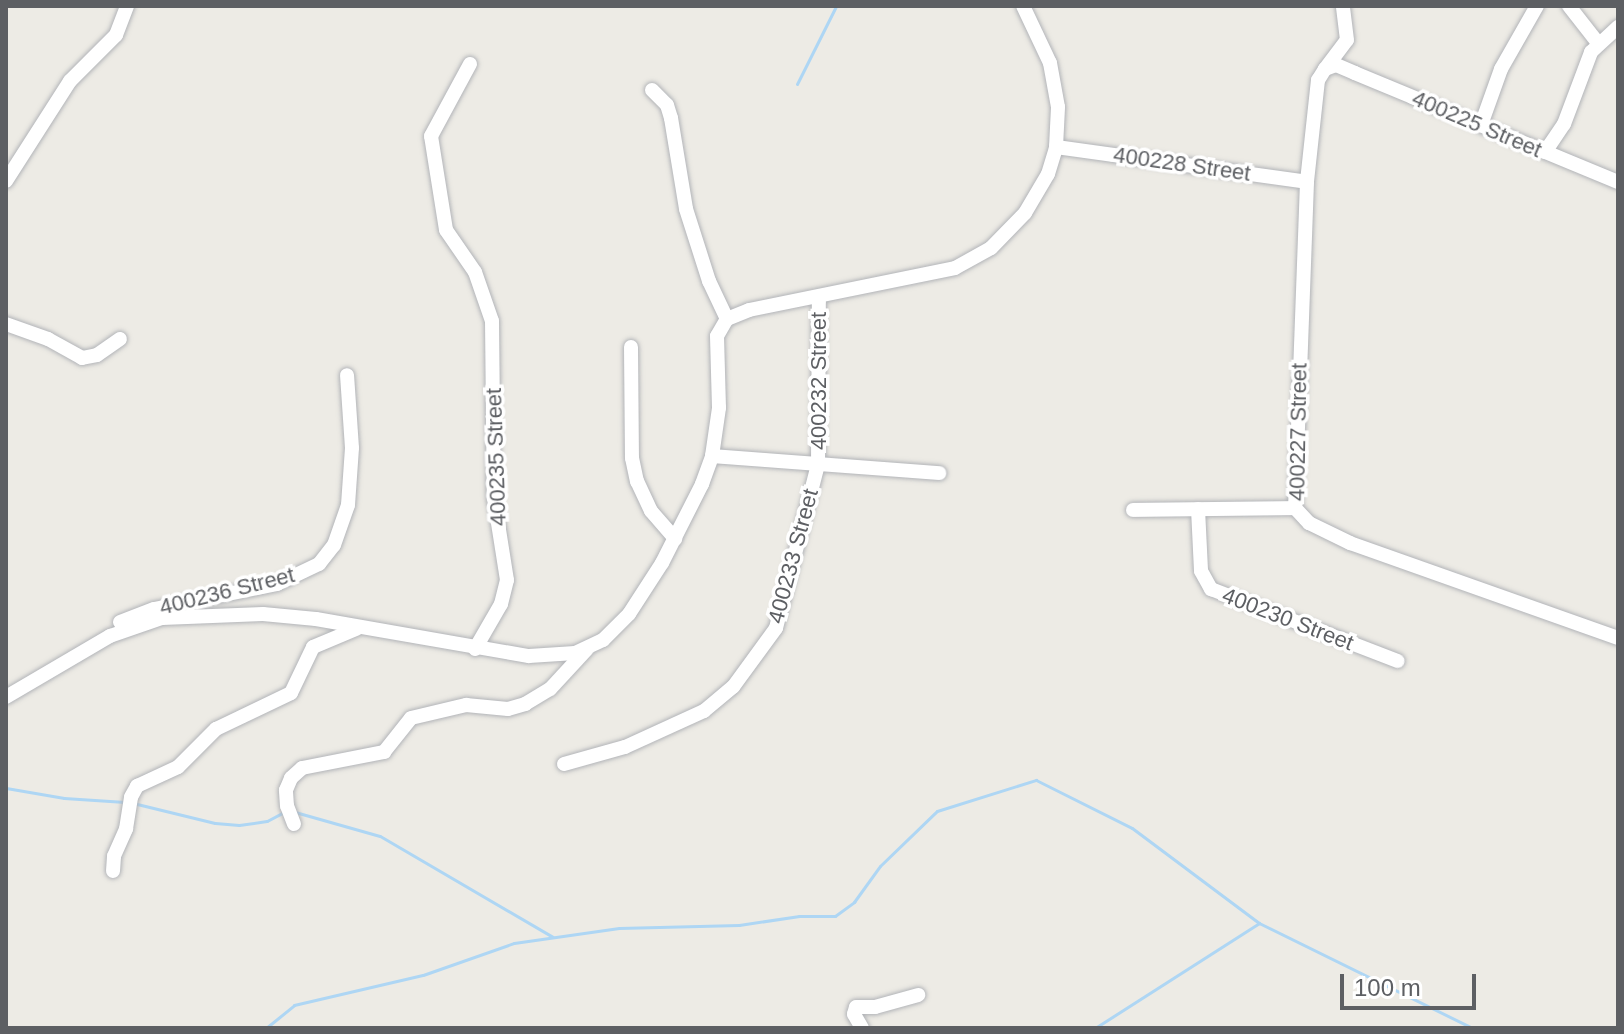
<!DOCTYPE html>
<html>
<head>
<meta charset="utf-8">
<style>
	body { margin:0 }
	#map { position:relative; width:1624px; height:1034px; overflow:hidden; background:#edebe5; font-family:Arial,sans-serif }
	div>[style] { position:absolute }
	.stream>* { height:3px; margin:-1.5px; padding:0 1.5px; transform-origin:1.5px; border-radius:1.5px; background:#aed6f4 }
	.roads { filter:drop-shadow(0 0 2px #b2b4b8) drop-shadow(0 0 2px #b2b4b8) }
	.minor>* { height:14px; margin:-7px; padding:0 7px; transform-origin:7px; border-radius:7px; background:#fff }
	span { translate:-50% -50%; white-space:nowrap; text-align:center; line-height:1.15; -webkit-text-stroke:7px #fff; paint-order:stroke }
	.street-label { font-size:22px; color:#5d5f63 }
	.frame { position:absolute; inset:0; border:8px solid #5d5f63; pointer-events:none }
	.scale { position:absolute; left:1340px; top:974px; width:136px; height:36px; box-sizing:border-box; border:4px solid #5d5f63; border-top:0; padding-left:10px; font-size:24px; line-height:28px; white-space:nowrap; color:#5d5f63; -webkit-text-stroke:6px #fff; paint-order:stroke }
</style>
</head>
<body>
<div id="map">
	<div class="stream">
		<div style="left:797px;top:84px;width:87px;rotate:-63.4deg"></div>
		<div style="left:6px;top:788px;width:59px;rotate:9.8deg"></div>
		<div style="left:64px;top:798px;width:61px;rotate:3.8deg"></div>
		<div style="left:137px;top:804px;width:80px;rotate:13.7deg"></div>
		<div style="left:215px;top:823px;width:24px;rotate:5deg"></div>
		<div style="left:239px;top:825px;width:28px;rotate:-8deg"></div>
		<div style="left:267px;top:821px;width:19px;rotate:-28deg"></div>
		<div style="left:295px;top:812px;width:88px;rotate:15.8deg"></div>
		<div style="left:380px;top:836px;width:200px;rotate:30.3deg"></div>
		<div style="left:266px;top:1028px;width:36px;rotate:-39deg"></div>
		<div style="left:294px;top:1005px;width:132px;rotate:-13.1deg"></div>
		<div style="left:423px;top:975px;width:96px;rotate:-19.4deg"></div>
		<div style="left:514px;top:943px;width:106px;rotate:-8.1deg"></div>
		<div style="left:619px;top:928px;width:120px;rotate:-1.4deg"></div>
		<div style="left:739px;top:925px;width:61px;rotate:-8.5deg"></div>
		<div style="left:799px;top:916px;width:36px"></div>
		<div style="left:835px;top:916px;width:24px;rotate:-36deg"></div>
		<div style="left:854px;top:902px;width:44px;rotate:-54.2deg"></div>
		<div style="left:880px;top:866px;width:79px;rotate:-44deg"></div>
		<div style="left:937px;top:811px;width:104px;rotate:-17.4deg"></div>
		<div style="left:1036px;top:780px;width:107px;rotate:26.6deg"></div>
		<div style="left:1132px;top:828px;width:159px;rotate:36.8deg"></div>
		<div style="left:1259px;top:923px;width:237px;rotate:26.2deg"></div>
		<div style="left:1095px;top:1028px;width:195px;rotate:-32.6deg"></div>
	</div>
	<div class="roads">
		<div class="minor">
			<div style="left:1569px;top:6px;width:47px;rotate:51.9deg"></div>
			<div style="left:470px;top:64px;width:82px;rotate:118.4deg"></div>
			<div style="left:431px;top:136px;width:95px;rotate:80.9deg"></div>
			<div style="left:446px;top:230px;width:51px;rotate:55.4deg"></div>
			<div style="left:475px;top:272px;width:52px;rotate:70.9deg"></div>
			<div style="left:492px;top:321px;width:177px;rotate:89.4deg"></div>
			<div style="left:494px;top:498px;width:83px;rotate:81deg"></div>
			<div style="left:507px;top:580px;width:25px;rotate:104deg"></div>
			<div style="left:501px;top:604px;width:52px;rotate:120deg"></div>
			<div style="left:1325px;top:69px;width:36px;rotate:-53deg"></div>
			<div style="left:1347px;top:40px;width:34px;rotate:-97deg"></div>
			<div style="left:652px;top:90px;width:21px;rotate:45deg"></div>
			<div style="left:667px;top:105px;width:14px;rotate:73deg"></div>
			<div style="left:671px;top:118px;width:92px;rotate:80.6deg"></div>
			<div style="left:686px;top:209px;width:76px;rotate:72.3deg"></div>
			<div style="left:709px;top:281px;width:42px;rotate:64.7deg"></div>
			<div style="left:1481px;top:125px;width:59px;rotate:-70.3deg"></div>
			<div style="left:1501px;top:69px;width:73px;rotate:-60.3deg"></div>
			<div style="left:1056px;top:147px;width:253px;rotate:7.9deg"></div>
			<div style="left:1545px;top:152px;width:34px;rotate:-56deg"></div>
			<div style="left:1564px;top:124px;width:77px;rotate:-69.4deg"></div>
			<div style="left:1591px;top:52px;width:37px;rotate:-43deg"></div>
			<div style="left:6px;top:181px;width:119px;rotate:-57.4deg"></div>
			<div style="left:70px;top:81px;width:65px;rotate:-45deg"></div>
			<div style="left:116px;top:35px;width:31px;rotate:-69deg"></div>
			<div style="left:1618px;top:182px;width:285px;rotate:-157.5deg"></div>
			<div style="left:1355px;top:73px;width:21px;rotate:-157deg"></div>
			<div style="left:1336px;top:65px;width:12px;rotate:160deg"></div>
			<div style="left:1325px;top:69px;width:13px;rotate:122deg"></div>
			<div style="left:1318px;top:80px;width:103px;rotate:96.2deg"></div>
			<div style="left:1307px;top:182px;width:326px;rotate:92.1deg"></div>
			<div style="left:1295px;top:508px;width:21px;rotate:47deg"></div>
			<div style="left:1309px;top:523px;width:46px;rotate:26deg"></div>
			<div style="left:1350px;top:543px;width:284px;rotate:19.5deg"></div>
			<div style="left:6px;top:324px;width:45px;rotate:19.7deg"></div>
			<div style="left:48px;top:339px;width:39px;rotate:29deg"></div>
			<div style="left:82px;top:358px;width:15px;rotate:-11deg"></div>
			<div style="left:97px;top:355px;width:28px;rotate:-35deg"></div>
			<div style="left:631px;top:347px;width:111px;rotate:89.5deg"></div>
			<div style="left:632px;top:458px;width:24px;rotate:78deg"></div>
			<div style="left:637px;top:481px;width:33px;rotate:65deg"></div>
			<div style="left:651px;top:511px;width:37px;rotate:49deg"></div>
			<div style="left:712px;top:456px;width:228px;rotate:4.3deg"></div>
			<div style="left:1198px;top:509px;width:62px;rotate:87.2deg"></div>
			<div style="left:1201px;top:571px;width:21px;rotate:61deg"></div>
			<div style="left:1211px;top:589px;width:200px;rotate:21.1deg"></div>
			<div style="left:1133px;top:510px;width:162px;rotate:-0.7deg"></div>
			<div style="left:120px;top:622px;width:36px;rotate:-21deg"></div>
			<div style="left:154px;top:609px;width:126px;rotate:-11.5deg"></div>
			<div style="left:277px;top:584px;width:47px;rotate:-25.5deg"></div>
			<div style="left:319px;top:564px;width:24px;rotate:-52deg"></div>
			<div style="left:334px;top:545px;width:42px;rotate:-70.7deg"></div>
			<div style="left:348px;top:505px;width:57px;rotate:-86deg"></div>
			<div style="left:352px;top:448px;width:73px;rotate:-93.9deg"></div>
			<div style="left:6px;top:697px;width:121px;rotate:-30.4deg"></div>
			<div style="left:110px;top:636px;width:55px;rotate:-19.1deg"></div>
			<div style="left:162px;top:618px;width:101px;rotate:-2.3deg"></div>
			<div style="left:263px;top:614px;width:53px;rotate:5.4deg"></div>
			<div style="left:316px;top:619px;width:216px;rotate:9.9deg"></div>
			<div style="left:529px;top:656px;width:46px;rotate:-3.7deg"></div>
			<div style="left:575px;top:653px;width:31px;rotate:-25deg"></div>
			<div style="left:603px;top:640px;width:37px;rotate:-45deg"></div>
			<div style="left:629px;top:614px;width:61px;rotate:-57.1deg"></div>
			<div style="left:662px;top:563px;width:89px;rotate:-63.1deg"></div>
			<div style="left:702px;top:484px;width:30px;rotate:-70deg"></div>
			<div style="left:712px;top:456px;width:49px;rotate:-81.7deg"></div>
			<div style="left:719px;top:408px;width:72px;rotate:-91.6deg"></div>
			<div style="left:717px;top:336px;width:20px;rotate:-60deg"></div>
			<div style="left:727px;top:319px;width:24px;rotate:-22deg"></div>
			<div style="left:749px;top:310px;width:210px;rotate:-11.5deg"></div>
			<div style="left:955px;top:268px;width:41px;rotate:-29.1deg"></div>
			<div style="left:991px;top:248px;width:49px;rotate:-45.8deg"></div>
			<div style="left:1025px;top:213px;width:45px;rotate:-59.5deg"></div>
			<div style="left:1048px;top:174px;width:28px;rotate:-73deg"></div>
			<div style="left:1056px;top:147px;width:40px;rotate:-87.1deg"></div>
			<div style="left:1058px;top:107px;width:45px;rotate:-100.3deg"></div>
			<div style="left:1050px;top:63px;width:63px;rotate:-115.3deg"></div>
			<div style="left:564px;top:764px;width:63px;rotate:-15.6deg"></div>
			<div style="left:625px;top:747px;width:87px;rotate:-24.5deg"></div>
			<div style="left:704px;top:711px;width:38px;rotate:-40deg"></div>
			<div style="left:733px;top:687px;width:73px;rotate:-53.9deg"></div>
			<div style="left:776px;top:628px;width:168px;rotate:-75.6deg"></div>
			<div style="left:818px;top:465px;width:168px;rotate:-89.7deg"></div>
			<div style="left:294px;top:824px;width:19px;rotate:-111deg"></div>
			<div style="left:287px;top:806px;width:16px;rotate:-94deg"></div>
			<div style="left:286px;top:790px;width:13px;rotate:-67deg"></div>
			<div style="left:291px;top:778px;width:15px;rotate:-42deg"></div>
			<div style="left:302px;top:768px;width:84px;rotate:-11deg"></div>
			<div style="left:384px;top:752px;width:43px;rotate:-51.5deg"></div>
			<div style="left:411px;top:718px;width:57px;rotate:-13.3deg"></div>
			<div style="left:466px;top:705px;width:42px;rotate:5.4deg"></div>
			<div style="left:508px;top:709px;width:18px;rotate:-16deg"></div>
			<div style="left:525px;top:704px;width:29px;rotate:-31deg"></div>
			<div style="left:550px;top:689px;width:54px;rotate:-47.2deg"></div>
			<div style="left:113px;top:871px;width:15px;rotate:-86deg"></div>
			<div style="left:114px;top:856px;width:30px;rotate:-66deg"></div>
			<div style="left:126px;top:829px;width:32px;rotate:-81deg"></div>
			<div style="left:131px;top:797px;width:13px;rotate:-61deg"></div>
			<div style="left:137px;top:786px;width:45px;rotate:-24.9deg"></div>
			<div style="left:178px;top:767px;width:54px;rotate:-45deg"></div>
			<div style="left:216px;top:729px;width:83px;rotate:-25.6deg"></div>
			<div style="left:291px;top:693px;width:51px;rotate:-64.4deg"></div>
			<div style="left:313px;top:647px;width:47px;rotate:-22.7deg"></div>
			<div style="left:862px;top:1028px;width:16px;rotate:-120deg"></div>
			<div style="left:854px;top:1014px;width:7px;rotate:-74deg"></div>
			<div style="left:856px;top:1007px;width:19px"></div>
			<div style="left:875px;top:1007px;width:45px;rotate:-15.6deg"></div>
		</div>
	</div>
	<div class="street-label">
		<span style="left:1477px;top:124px;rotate:23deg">400225 Street</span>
		<span style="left:1182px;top:164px;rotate:8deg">400228 Street</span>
		<span style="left:819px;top:381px;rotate:-90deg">400232 Street</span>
		<span style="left:1298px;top:432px;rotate:-89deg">400227 Street</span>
		<span style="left:496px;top:457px;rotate:-92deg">400235 Street</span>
		<span style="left:793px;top:556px;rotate:-75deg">400233 Street</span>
		<span style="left:227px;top:591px;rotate:-14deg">400236 Street</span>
		<span style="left:1288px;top:619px;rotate:21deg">400230 Street</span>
	</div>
	<div class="frame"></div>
	<div class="scale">100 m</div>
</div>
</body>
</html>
